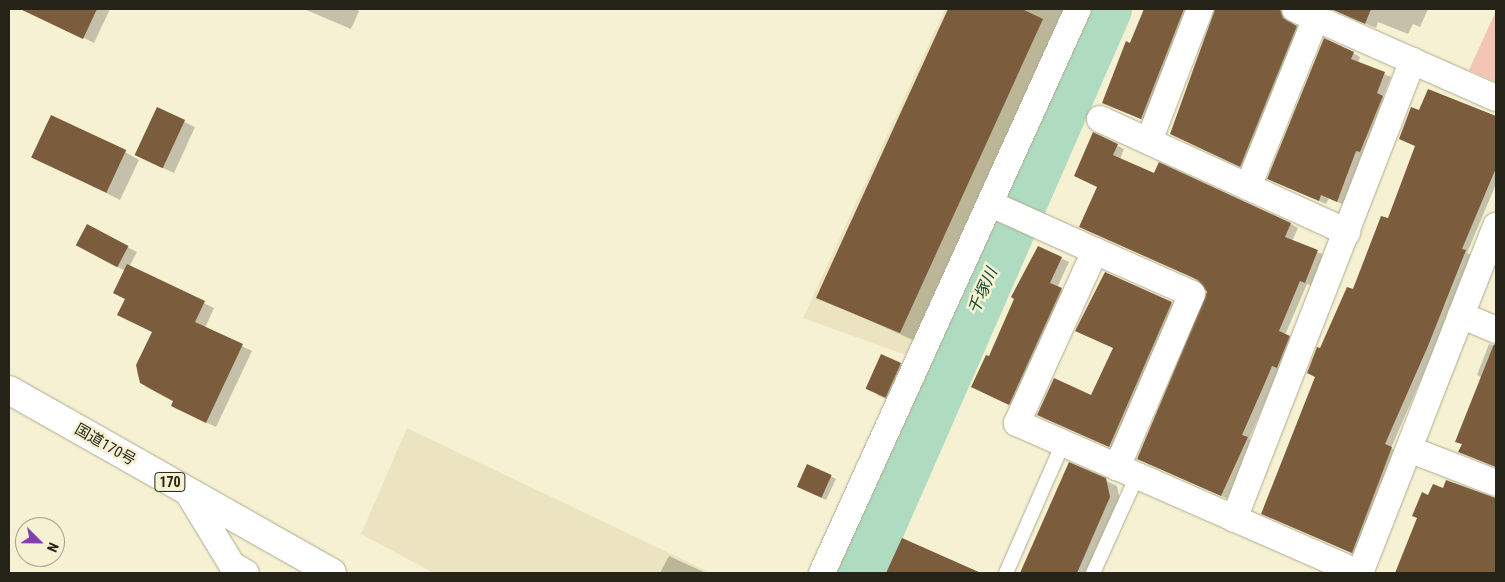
<!DOCTYPE html>
<html>
<head>
<meta charset="utf-8">
<style>
	body { margin:0 }
	#map { position:relative; width:1505px; height:582px; overflow:hidden; background:#f7f1d4; font-family:"Roboto Condensed","Noto Sans JP",sans-serif }
	div>[style] { position:absolute }
	.built>* { inset:0; background:#ece4c0 }
	.green>* { inset:0; background:#f4c4b5 }
	.shadow>* { inset:0; background:#0003 }
	.river>* { height:52px; margin:-26px; padding:0 26px; transform-origin:26px; border-radius:26px; background:#afdcc0 }
	.building>* { inset:0; background:#7b5d3d; transform-origin:0 0 }
	.roads { filter:drop-shadow(0 0 1px #afaa8e) drop-shadow(0 0 1px #afaa8e) }
	.service>* { height:14px; margin:-7px; padding:0 7px; transform-origin:7px; border-radius:7px; background:#fff }
	.minor>* { height:26px; margin:-13px; padding:0 13px; transform-origin:13px; border-radius:13px; background:#fff }
	.trunk>* { height:28px; margin:-14px; padding:0 14px; transform-origin:14px; border-radius:14px; background:#fff }
	span { translate:-50% -50%; white-space:nowrap; text-align:center; line-height:1.15; -webkit-text-stroke:5px #f7f1d4; paint-order:stroke }
	.shield-label span { padding:1px 4px; background:#f7f1d4; border:1px solid; border-radius:4px; -webkit-text-stroke-width:0 }
	.shield-label { font-size:14px; color:#262419; font-weight:700 }
	.street-label { font-size:15px; color:#262419 }
	.water-label { font-size:16px; color:#10472c; font-style:italic }
	.frame { position:absolute; inset:0; border:10px solid #262419; pointer-events:none }
	.north { position:absolute; left:15px; top:517px; width:50px; height:50px; box-sizing:border-box; background:#f7f1d4; border:1px solid #a39f89; border-radius:50%; rotate:113deg; font-size:14px; font-weight:700; line-height:20px; text-align:center; color:#262419 }
	.north::after { content:''; display:block; margin:auto; width:18px; height:22px; background:#843eb1; clip-path:polygon(50% 0,100% 100%,50% 72%,0 100%) }
</style>
</head>
<body>
<div id="map">
	<div class="built">
		<div style="clip-path:polygon(945px 9px,1066px 9px,906px 355px,803px 318px)"></div>
		<div style="clip-path:polygon(407px 428px,711px 573px,434px 573px,361px 534px)"></div>
	</div>
	<div class="green">
		<div style="clip-path:polygon(1496px 11px,1496px 82px,1469px 70px)"></div>
	</div>
	<div class="shadow">
		<div style="clip-path:polygon(60px 9px,110px 9px,94px 43px,54px 23px)"></div>
		<div style="clip-path:polygon(304px 9px,356px 9px,359px 11px,351px 29px)"></div>
		<div style="clip-path:polygon(949px 9px,1085px 9px,917px 342px,818px 297px)"></div>
		<div style="clip-path:polygon(1144px 9px,1196px 9px,1152px 124px,1104px 103px)"></div>
		<div style="clip-path:polygon(1215px 9px,1293px 9px,1290px 17px,1293px 25px,1306px 33px,1250px 171px,1171px 134px,1215px 14px)"></div>
		<div style="clip-path:polygon(1331px 9px,1428px 9px,1420px 27px,1413px 24px,1408px 34px,1378px 22px,1376px 28px)"></div>
		<div style="clip-path:polygon(1353px 53px,1360px 57px,1358px 63px,1391px 77px,1383px 97px,1390px 101px,1344px 205px,1329px 198px,1326px 204px,1276px 182px)"></div>
		<div style="clip-path:polygon(1429px 91px,1496px 119px,1496px 184px,1467px 253px,1471px 255px,1434px 350px,1391px 448px,1397px 452px,1358px 556px,1268px 516px,1316px 377px,1321px 350px,1388px 220px,1416px 146px,1400px 139px,1420px 112px)"></div>
		<div style="clip-path:polygon(157px 109px,195px 127px,174px 173px,146px 160px)"></div>
		<div style="clip-path:polygon(1094px 134px,1124px 149px,1120px 159px,1155px 175px,1159px 164px,1291px 224px,1298px 228px,1292px 241px,1324px 255px,1312px 286px,1307px 284px,1285px 335px,1296px 341px,1279px 369px,1249px 439px,1254px 442px,1228px 499px,1145px 462px,1208px 292px,1098px 187px)"></div>
		<div style="clip-path:polygon(125px 152px,139px 160px,120px 200px,33px 156px)"></div>
		<div style="clip-path:polygon(127px 247px,137px 252px,129px 267px,214px 308px,205px 328px,252px 351px,216px 427px,182px 411px,174px 402px,146px 387px,138px 376px,137px 366px,153px 332px,127px 299px,125px 271px,88px 251px)"></div>
		<div style="clip-path:polygon(1038px 247px,1069px 262px,1057px 288px,1069px 294px,1017px 408px,980px 391px,990px 358px)"></div>
		<div style="clip-path:polygon(1105px 273px,1177px 306px,1114px 449px,1043px 418px,1092px 397px,1115px 348px)"></div>
		<div style="clip-path:polygon(1489px 344px,1496px 346px,1496px 468px,1460px 452px,1463px 445px,1456px 441px,1482px 378px,1477px 375px)"></div>
		<div style="clip-path:polygon(900px 364px,910px 370px,895px 403px,877px 395px)"></div>
		<div style="clip-path:polygon(1070px 464px,1117px 486px,1121px 504px,1091px 573px,1021px 573px)"></div>
		<div style="clip-path:polygon(808px 465px,836px 479px,826px 500px,803px 489px)"></div>
		<div style="clip-path:polygon(1443px 490px,1496px 498px,1496px 573px,1396px 573px,1419px 518px)"></div>
		<div style="clip-path:polygon(903px 539px,978px 573px,888px 573px)"></div>
		<div style="clip-path:polygon(669px 556px,706px 573px,660px 573px)"></div>
	</div>
	<div class="river">
		<div style="left:859px;top:573px;width:616px;rotate:-66.35deg"></div>
	</div>
	<div class="building">
		<div style="clip-path:polygon(20px 9px,97px 9px,83px 39px)"></div>
		<div style="clip-path:polygon(948px 9px,1022px 9px,1043px 19px,900px 333px,816px 298px)"></div>
		<div style="clip-path:polygon(1144px 9px,1184px 9px,1141px 119px,1102px 103px,1126px 41px,1130px 43px)"></div>
		<div style="clip-path:polygon(1215px 9px,1280px 9px,1283px 18px,1297px 26px,1240px 167px,1170px 134px)"></div>
		<div style="clip-path:polygon(1331px 9px,1371px 9px,1365px 24px)"></div>
		<div style="clip-path:polygon(1324px 38px,1354px 52px,1351px 59px,1385px 72px,1377px 93px,1383px 96px,1360px 152px,1356px 151px,1337px 202px,1321px 195px,1319px 201px,1267px 179px)"></div>
		<div style="clip-path:polygon(1428px 89px,1496px 116px,1496px 168px,1462px 249px,1466px 250px,1428px 346px,1385px 444px,1392px 447px,1352px 553px,1261px 514px,1313px 382px,1315px 377px,1307px 373px,1317px 347px,1320px 348px,1347px 287px,1353px 289px,1381px 216px,1388px 218px,1415px 146px,1399px 139px,1411px 107px,1419px 110px)"></div>
		<div style="left:157px;top:107px;width:31px;height:53px;rotate:25deg"></div>
		<div style="left:51px;top:115px;width:83px;height:47px;rotate:25deg"></div>
		<div style="clip-path:polygon(1093px 132px,1118px 144px,1113px 155px,1154px 173px,1159px 162px,1291px 223px,1285px 237px,1318px 250px,1305px 283px,1300px 281px,1279px 331px,1290px 336px,1277px 368px,1272px 366px,1264px 385px,1242px 435px,1248px 437px,1221px 496px,1137px 459px,1207px 292px,1198px 280px,1079px 227px,1097px 187px,1074px 176px)"></div>
		<div style="left:87px;top:224px;width:47px;height:24px;rotate:28deg"></div>
		<div style="clip-path:polygon(1038px 246px,1062px 257px,1050px 283px,1062px 288px,1009px 405px,971px 387px,986px 355px,989px 356px,1014px 299px,1011px 297px)"></div>
		<div style="clip-path:polygon(127px 264px,205px 301px,195px 322px,243px 344px,206px 423px,171px 406px,173px 401px,140px 383px,136px 365px,152px 332px,117px 315px,125px 299px,113px 293px)"></div>
		<div style="clip-path:polygon(1105px 272px,1172px 302px,1109px 447px,1037px 415px,1054px 378px,1091px 395px,1113px 348px,1075px 331px)"></div>
		<div style="clip-path:polygon(1494px 344px,1496px 345px,1496px 467px,1458px 452px,1462px 444px,1455px 442px)"></div>
		<div style="left:881px;top:354px;width:22px;height:38px;rotate:24deg"></div>
		<div style="clip-path:polygon(1069px 462px,1106px 478px,1110px 497px,1077px 573px,1020px 573px)"></div>
		<div style="left:807px;top:464px;width:27px;height:25px;rotate:24deg"></div>
		<div style="clip-path:polygon(1446px 480px,1496px 498px,1496px 573px,1395px 573px,1417px 518px,1412px 516px,1422px 492px,1428px 495px,1433px 484px,1443px 488px)"></div>
		<div style="clip-path:polygon(902px 538px,981px 573px,886px 573px)"></div>
	</div>
	<div class="roads">
		<div class="service">
			<div style="left:1006px;top:573px;width:142px;rotate:-66.3deg"></div>
			<div style="left:1093px;top:573px;width:107px;rotate:-65.6deg"></div>
		</div>
		<div class="minor">
			<div style="left:1295px;top:9px;width:220px;rotate:23.9deg"></div>
			<div style="left:1100px;top:119px;width:272px;rotate:24.6deg"></div>
			<div style="left:1149px;top:141px;width:142px;rotate:-68.9deg"></div>
			<div style="left:1248px;top:187px;width:182px;rotate:-68.1deg"></div>
			<div style="left:991px;top:204px;width:114px;rotate:24.3deg"></div>
			<div style="left:1095px;top:251px;width:189px;rotate:114.4deg"></div>
			<div style="left:1017px;top:423px;width:373px;rotate:23.7deg"></div>
			<div style="left:1095px;top:251px;width:106px;rotate:23.9deg"></div>
			<div style="left:1192px;top:294px;width:189px;rotate:113.4deg"></div>
			<div style="left:1461px;top:315px;width:38px;rotate:23deg"></div>
			<div style="left:1409px;top:449px;width:93px;rotate:21.3deg"></div>
			<div style="left:187px;top:491px;width:87px;rotate:58.7deg"></div>
			<div style="left:232px;top:565px;width:16px;rotate:30deg"></div>
			<div style="left:1234px;top:519px;width:492px;rotate:-68.7deg"></div>
			<div style="left:822px;top:573px;width:619px;rotate:-65.59deg"></div>
			<div style="left:1360px;top:573px;width:373px;rotate:-68.6deg"></div>
		</div>
		<div class="trunk">
			<div style="left:9px;top:390px;width:371px;rotate:29.5deg"></div>
		</div>
	</div>
	<div class="shield-label">
		<span style="left:170px;top:482px">170</span>
	</div>
	<div class="street-label">
		<span style="left:105px;top:445px;rotate:30deg">国道170号</span>
	</div>
	<div class="water-label">
		<span style="left:983px;top:291px;rotate:-66deg">千塚川</span>
	</div>
	<div class="frame"></div>
	<div class="north">N</div>
</div>
</body>
</html>
